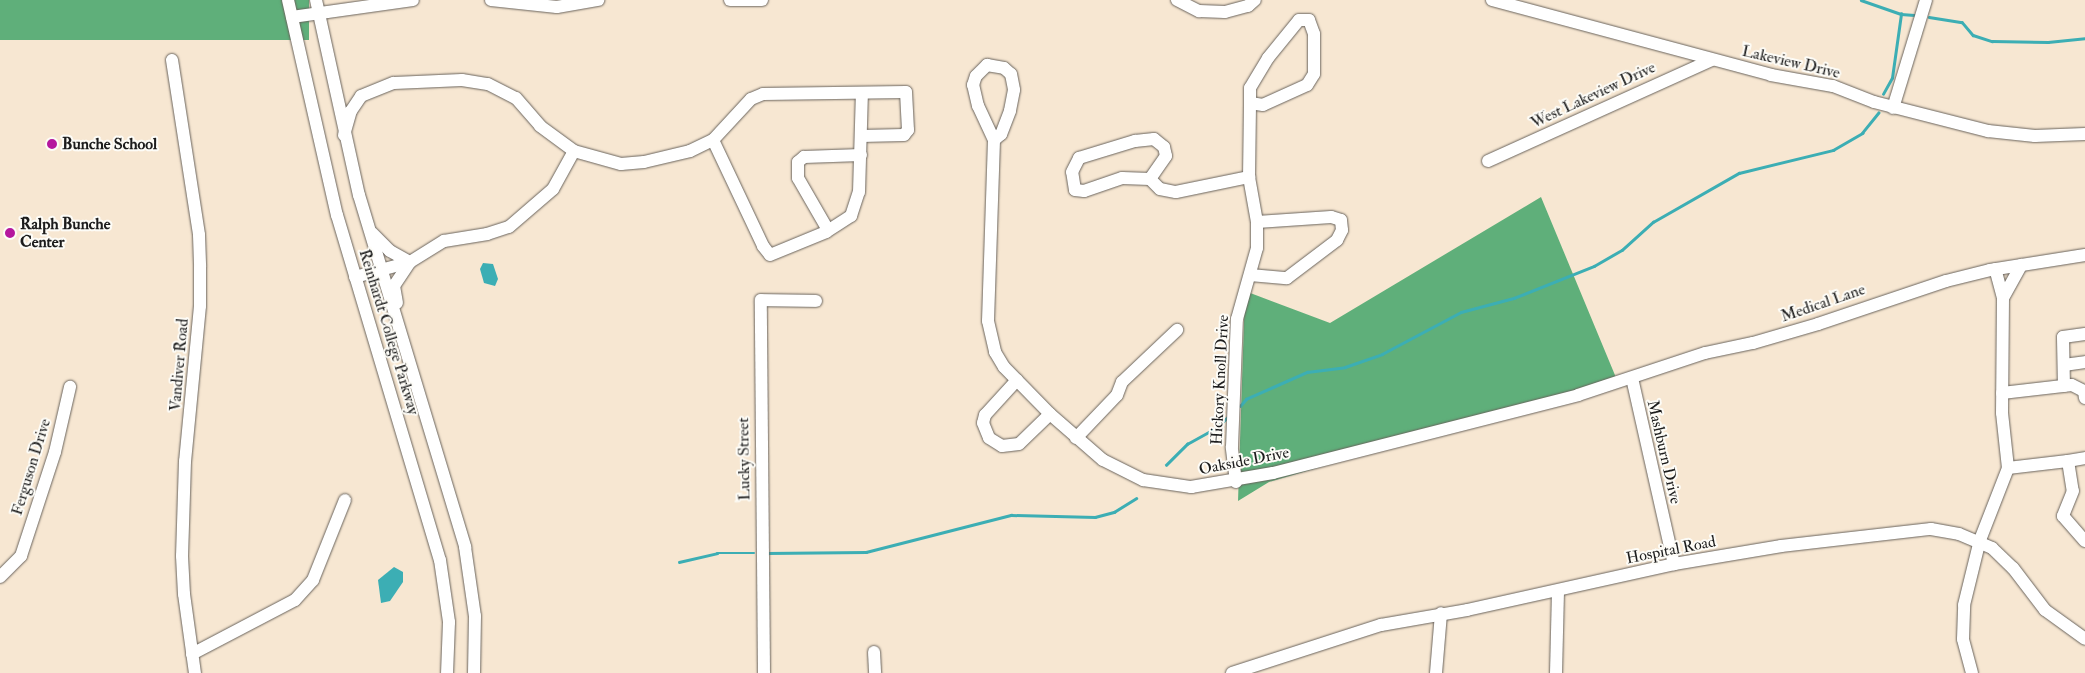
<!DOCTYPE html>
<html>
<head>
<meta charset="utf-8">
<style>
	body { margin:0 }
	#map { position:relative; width:2085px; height:673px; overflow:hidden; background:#f7e7d2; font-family:"IM FELL Double Pica",serif }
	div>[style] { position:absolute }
	.forest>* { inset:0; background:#5faf7a; transform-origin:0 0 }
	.water>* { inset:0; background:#3caeb4 }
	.stream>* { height:2.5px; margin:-1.25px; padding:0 1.25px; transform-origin:1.25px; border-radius:1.25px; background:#3caeb4 }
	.roads { filter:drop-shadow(0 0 1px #69635c) drop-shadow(0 0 1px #69635c) }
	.minor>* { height:12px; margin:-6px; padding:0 6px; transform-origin:6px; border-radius:6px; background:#fff }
	.dots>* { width:14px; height:14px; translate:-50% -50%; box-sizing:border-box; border:2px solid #fdfcf7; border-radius:50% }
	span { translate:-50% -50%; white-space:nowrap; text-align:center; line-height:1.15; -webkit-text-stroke:4px #fdfcf7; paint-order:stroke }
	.street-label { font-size:16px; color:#1c1c1c }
	.poi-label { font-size:16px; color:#1c1c1c; font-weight:700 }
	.left { translate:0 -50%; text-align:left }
</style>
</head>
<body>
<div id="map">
	<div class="forest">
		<div style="left:0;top:0;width:309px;height:40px"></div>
		<div style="clip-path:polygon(1541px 197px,1617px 380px,1269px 482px,1238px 501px,1245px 291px,1330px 323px)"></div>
	</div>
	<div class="water">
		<div style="clip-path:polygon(483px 263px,493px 264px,498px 279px,495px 286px,484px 283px,480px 269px)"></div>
		<div style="clip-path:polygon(394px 567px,403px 572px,403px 582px,390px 601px,381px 603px,378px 580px)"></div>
	</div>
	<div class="stream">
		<div style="left:1861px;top:0;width:42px;rotate:19.3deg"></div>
		<div style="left:1901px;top:14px;width:13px;rotate:4deg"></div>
		<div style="left:1929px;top:17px;width:33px;rotate:9deg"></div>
		<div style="left:1962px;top:22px;width:17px;rotate:50deg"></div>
		<div style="left:1973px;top:35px;width:20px;rotate:18deg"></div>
		<div style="left:1992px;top:41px;width:56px;rotate:1deg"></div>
		<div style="left:2048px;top:42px;width:37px;rotate:-6deg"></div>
		<div style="left:1883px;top:94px;width:18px;rotate:-61deg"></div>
		<div style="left:1892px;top:78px;width:65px;rotate:-82deg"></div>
		<div style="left:1240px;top:406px;width:9px;rotate:-49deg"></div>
		<div style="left:1246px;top:399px;width:67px;rotate:-23.9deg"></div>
		<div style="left:1307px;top:372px;width:38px;rotate:-7deg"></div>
		<div style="left:1345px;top:367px;width:39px;rotate:-19deg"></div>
		<div style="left:1382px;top:354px;width:89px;rotate:-28deg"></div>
		<div style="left:1461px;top:312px;width:55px;rotate:-14.8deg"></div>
		<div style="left:1514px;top:298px;width:86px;rotate:-21.8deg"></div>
		<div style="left:1594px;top:266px;width:32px;rotate:-30deg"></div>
		<div style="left:1622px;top:250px;width:42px;rotate:-42.1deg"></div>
		<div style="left:1653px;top:222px;width:99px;rotate:-29.7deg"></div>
		<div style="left:1739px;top:173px;width:97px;rotate:-13.7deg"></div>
		<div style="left:1833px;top:150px;width:34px;rotate:-30deg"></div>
		<div style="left:1862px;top:133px;width:26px;rotate:-51deg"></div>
		<div style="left:1166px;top:465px;width:30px;rotate:-45deg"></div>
		<div style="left:1187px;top:444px;width:33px;rotate:-29deg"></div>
		<div style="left:1216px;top:428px;width:16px;rotate:-43deg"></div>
		<div style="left:767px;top:553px;width:99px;rotate:-0.6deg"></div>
		<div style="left:866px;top:552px;width:150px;rotate:-14.3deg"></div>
		<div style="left:1011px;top:515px;width:84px;rotate:1.4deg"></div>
		<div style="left:1095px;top:517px;width:20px;rotate:-15deg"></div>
		<div style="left:1114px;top:512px;width:26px;rotate:-32deg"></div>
		<div style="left:679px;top:562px;width:39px;rotate:-13deg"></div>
		<div style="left:717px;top:553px;width:37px"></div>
	</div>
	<div class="roads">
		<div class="minor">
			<div style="left:288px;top:0;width:221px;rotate:77.2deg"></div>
			<div style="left:337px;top:215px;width:360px;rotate:73.4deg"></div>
			<div style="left:440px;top:560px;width:63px;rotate:81.7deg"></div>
			<div style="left:449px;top:622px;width:51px;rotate:92.2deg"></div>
			<div style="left:316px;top:0;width:200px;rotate:77.6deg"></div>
			<div style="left:359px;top:195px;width:368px;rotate:73.2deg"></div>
			<div style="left:465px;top:547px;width:70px;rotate:81.8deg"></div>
			<div style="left:475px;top:616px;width:57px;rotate:91deg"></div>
			<div style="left:491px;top:0;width:66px;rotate:6.1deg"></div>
			<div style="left:557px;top:7px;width:42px;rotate:-9.7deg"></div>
			<div style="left:730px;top:0;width:32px"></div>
			<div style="left:1177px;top:0;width:25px;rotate:27deg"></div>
			<div style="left:1199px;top:11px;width:26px;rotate:2deg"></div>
			<div style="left:1225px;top:12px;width:24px;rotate:-15deg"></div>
			<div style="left:1248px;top:6px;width:9px;rotate:-41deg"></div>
			<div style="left:1492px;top:0;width:289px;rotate:15deg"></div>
			<div style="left:1771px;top:75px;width:63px;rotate:10.1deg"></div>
			<div style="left:1833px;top:86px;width:44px;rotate:21.3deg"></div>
			<div style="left:1874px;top:102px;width:118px;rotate:14.3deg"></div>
			<div style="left:1988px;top:131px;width:47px;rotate:6.1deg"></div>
			<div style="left:2035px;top:136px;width:50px;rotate:-2.3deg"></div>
			<div style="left:292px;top:17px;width:122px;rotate:-8deg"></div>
			<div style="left:1299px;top:20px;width:10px"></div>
			<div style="left:1309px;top:20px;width:15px;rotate:70deg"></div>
			<div style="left:1314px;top:34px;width:40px;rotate:90deg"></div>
			<div style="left:1314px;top:74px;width:13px;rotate:122deg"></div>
			<div style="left:1307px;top:85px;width:48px;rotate:155.6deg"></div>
			<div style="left:1263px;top:105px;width:13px;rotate:-171deg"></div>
			<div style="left:1250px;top:103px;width:15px;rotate:-90deg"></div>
			<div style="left:1250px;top:88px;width:35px;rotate:-59deg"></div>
			<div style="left:1268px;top:58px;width:49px;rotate:-50.8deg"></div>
			<div style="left:172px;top:60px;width:177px;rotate:81.2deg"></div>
			<div style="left:199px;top:235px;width:32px;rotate:88deg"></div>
			<div style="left:200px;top:267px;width:39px;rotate:90deg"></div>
			<div style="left:200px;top:306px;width:156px;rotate:95.5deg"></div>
			<div style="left:185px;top:461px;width:95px;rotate:91.8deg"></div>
			<div style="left:182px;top:556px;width:38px;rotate:87deg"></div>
			<div style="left:184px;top:594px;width:80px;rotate:82.1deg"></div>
			<div style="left:987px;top:65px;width:17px;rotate:10deg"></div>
			<div style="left:1004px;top:68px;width:9px;rotate:41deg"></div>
			<div style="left:1011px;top:74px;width:16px;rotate:79deg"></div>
			<div style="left:1014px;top:90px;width:21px;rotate:101deg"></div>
			<div style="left:1010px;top:111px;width:25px;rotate:111deg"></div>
			<div style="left:1001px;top:134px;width:9px;rotate:139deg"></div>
			<div style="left:994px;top:140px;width:38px;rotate:-115deg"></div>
			<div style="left:978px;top:106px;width:22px;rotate:-103deg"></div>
			<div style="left:973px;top:85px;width:9px;rotate:-72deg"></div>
			<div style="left:976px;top:76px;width:16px;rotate:-45deg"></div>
			<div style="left:1893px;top:108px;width:113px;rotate:-73deg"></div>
			<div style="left:344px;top:135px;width:25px;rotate:-74deg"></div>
			<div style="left:351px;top:111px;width:18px;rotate:-56deg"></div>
			<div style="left:361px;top:96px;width:35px;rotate:-22deg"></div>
			<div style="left:394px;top:83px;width:68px;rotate:-2.5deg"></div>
			<div style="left:462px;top:80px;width:26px;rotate:9deg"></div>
			<div style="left:488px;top:84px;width:31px;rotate:27deg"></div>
			<div style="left:516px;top:98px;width:37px;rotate:49deg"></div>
			<div style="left:540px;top:126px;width:42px;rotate:36.3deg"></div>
			<div style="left:574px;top:151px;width:49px;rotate:15.5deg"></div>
			<div style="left:621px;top:164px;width:23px;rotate:-5deg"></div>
			<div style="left:644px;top:162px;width:47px;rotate:-13.4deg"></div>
			<div style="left:690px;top:151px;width:25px;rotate:-26deg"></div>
			<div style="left:713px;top:140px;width:56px;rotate:-47.2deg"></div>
			<div style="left:751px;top:99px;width:13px;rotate:-23deg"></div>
			<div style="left:763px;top:94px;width:143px;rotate:-0.8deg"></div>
			<div style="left:906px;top:92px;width:38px;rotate:87deg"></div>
			<div style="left:908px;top:130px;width:6px;rotate:129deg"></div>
			<div style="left:904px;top:135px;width:43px;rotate:178.7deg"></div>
			<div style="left:1154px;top:139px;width:13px;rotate:39deg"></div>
			<div style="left:1164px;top:147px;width:9px;rotate:77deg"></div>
			<div style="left:1166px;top:156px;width:28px;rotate:125deg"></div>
			<div style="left:1150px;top:179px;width:28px;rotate:-178deg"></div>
			<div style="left:1122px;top:178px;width:40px;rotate:161.1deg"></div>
			<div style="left:1084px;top:191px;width:9px;rotate:-174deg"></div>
			<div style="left:1075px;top:190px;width:18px;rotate:-99deg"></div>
			<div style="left:1072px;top:172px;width:16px;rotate:-63deg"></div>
			<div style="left:1079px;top:158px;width:59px;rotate:-16.9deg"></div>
			<div style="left:1135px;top:141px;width:19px;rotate:-6deg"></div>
			<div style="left:713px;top:140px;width:117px;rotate:64.7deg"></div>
			<div style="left:763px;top:246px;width:11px;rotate:52deg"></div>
			<div style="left:770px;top:255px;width:61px;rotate:-22.3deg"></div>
			<div style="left:826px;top:232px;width:30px;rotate:-33deg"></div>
			<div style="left:851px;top:216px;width:25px;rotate:-72deg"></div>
			<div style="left:859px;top:192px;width:99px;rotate:-88.3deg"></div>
			<div style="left:994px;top:140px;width:181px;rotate:91.9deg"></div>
			<div style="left:988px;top:321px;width:32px;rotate:77deg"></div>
			<div style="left:995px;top:352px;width:17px;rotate:59deg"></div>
			<div style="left:1004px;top:367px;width:66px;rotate:45.6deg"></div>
			<div style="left:1050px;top:414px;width:70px;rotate:41deg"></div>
			<div style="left:1103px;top:460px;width:45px;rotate:26.6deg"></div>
			<div style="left:1143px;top:480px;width:49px;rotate:8.3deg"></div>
			<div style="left:1191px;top:487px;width:83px;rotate:-9.7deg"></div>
			<div style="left:1273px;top:473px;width:315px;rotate:-14.3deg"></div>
			<div style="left:1578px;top:395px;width:134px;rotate:-18.3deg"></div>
			<div style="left:1705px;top:353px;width:49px;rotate:-11.8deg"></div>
			<div style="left:1753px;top:343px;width:68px;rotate:-16.3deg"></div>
			<div style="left:1818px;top:324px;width:135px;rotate:-18.6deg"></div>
			<div style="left:1946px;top:281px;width:45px;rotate:-14deg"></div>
			<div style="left:1990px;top:270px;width:96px;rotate:-9deg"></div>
			<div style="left:1488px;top:161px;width:246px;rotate:-24.3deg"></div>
			<div style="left:1150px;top:179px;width:14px;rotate:45deg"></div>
			<div style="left:1160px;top:189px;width:16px;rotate:11deg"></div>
			<div style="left:1176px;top:192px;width:75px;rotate:-11.6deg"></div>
			<div style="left:828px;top:230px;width:60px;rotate:-120deg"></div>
			<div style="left:798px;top:178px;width:16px;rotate:-90deg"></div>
			<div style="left:798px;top:162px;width:8px;rotate:-40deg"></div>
			<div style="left:804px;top:157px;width:57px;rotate:-2deg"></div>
			<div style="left:372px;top:233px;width:25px;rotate:45deg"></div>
			<div style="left:390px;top:251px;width:23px;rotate:29deg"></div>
			<div style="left:410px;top:262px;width:29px;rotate:124deg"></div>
			<div style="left:394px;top:286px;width:17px;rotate:80deg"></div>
			<div style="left:1250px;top:275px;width:37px;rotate:5deg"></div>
			<div style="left:1287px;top:278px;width:63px;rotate:-37.2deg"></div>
			<div style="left:1337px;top:240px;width:11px;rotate:-63deg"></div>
			<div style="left:1342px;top:230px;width:10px;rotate:-96deg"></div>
			<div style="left:1341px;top:220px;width:10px;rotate:-163deg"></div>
			<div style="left:1331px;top:217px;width:74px;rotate:176.1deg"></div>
			<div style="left:355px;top:277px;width:57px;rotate:-15.3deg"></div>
			<div style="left:410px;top:262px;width:40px;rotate:-32deg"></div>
			<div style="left:444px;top:241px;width:44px;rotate:-9.2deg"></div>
			<div style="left:487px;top:234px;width:23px;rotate:-18deg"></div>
			<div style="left:509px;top:227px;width:58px;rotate:-40.8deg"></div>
			<div style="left:553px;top:189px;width:43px;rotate:-61.1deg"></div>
			<div style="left:2003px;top:298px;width:38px;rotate:-61deg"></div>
			<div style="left:2064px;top:365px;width:21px;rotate:-8deg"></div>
			<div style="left:1632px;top:378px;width:191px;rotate:77.3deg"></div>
			<div style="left:1017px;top:380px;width:47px;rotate:132.4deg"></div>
			<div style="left:985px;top:415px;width:8px;rotate:104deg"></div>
			<div style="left:983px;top:423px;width:16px;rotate:68deg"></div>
			<div style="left:989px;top:438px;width:15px;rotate:32deg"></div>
			<div style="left:1002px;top:446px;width:17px;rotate:-7deg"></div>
			<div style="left:1019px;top:444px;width:43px;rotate:-44.1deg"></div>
			<div style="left:2064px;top:386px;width:49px;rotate:-91.2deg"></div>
			<div style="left:2063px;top:337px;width:22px;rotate:-8deg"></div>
			<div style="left:2002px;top:393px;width:70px;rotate:-6.5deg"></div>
			<div style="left:2072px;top:385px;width:13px;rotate:27deg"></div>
			<div style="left:2084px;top:391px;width:7px;rotate:82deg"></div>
			<div style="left:1076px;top:438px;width:59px;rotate:-46.4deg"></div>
			<div style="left:1117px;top:395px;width:14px;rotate:-69deg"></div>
			<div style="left:1122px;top:382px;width:76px;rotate:-43.4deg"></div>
			<div style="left:2068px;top:461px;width:17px;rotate:-10deg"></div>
			<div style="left:2008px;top:468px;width:60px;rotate:-6.7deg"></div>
			<div style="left:2068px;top:461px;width:30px;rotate:81deg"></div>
			<div style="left:2073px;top:491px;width:27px;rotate:112deg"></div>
			<div style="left:2063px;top:516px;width:33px;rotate:49deg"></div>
			<div style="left:1236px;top:482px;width:35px;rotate:-97deg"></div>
			<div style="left:1232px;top:447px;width:128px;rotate:-87.8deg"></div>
			<div style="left:1237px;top:319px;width:74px;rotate:-74.3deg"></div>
			<div style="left:1257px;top:248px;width:26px;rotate:-90deg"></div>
			<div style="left:1257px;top:222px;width:46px;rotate:-100.1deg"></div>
			<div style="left:1249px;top:177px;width:74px;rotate:-89.2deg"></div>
			<div style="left:0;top:577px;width:30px;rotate:-45deg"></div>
			<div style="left:21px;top:556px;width:109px;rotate:-71.9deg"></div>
			<div style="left:55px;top:452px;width:67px;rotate:-77deg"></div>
			<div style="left:874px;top:652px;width:21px;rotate:87deg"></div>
			<div style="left:192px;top:654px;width:116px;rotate:-27.7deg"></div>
			<div style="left:295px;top:600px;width:27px;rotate:-48deg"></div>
			<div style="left:313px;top:580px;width:86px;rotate:-68.2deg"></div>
			<div style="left:764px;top:673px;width:373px;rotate:-90.5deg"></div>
			<div style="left:761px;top:300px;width:55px;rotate:1deg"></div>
			<div style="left:1232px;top:673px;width:157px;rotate:-17.9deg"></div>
			<div style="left:1381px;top:625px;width:87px;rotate:-9.9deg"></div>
			<div style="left:1467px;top:610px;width:212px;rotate:-12.5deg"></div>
			<div style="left:1674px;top:564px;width:109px;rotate:-9.5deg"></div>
			<div style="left:1781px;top:546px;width:151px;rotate:-6.5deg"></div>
			<div style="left:1931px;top:529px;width:28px;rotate:10deg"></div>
			<div style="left:1959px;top:534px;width:36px;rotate:23deg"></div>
			<div style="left:1992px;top:548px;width:29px;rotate:44deg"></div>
			<div style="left:2013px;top:568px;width:53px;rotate:52.7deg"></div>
			<div style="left:2045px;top:610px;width:49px;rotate:35.9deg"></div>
			<div style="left:1436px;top:673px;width:60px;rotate:-85.2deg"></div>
			<div style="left:1556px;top:673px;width:82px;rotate:-88.6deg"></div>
			<div style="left:1972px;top:673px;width:35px;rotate:-105deg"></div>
			<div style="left:1963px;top:639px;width:34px;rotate:-88deg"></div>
			<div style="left:1964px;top:605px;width:67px;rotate:-76.2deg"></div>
			<div style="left:1980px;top:540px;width:77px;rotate:-68.7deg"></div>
			<div style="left:2008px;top:468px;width:55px;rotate:-96.2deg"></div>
			<div style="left:2002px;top:413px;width:115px;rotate:-89.5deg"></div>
			<div style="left:2003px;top:298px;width:30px;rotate:-105deg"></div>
		</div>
	</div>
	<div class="dots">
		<div style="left:52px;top:144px;background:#b5179e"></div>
		<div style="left:10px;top:233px;background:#b5179e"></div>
	</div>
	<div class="street-label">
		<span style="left:1791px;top:62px;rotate:13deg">Lakeview Drive</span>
		<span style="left:1593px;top:95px;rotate:-25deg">West Lakeview Drive</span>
		<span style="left:1823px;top:303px;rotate:-19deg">Medical Lane</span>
		<span style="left:389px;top:332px;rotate:73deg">Reinhardt College Parkway</span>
		<span style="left:179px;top:365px;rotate:-85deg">Vandiver Road</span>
		<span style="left:1220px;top:380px;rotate:-87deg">Hickory Knoll Drive</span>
		<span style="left:1664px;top:452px;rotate:77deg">Mashburn Drive</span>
		<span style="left:744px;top:459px;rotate:-91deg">Lucky Street</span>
		<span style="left:1244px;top:461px;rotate:-11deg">Oakside Drive</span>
		<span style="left:31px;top:467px;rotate:-73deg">Ferguson Drive</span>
		<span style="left:1671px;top:550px;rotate:-11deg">Hospital Road</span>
	</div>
	<div class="poi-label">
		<span class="left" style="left:62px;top:144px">Bunche School</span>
		<span class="left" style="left:20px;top:233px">Ralph Bunche<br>Center</span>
	</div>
</div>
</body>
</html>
